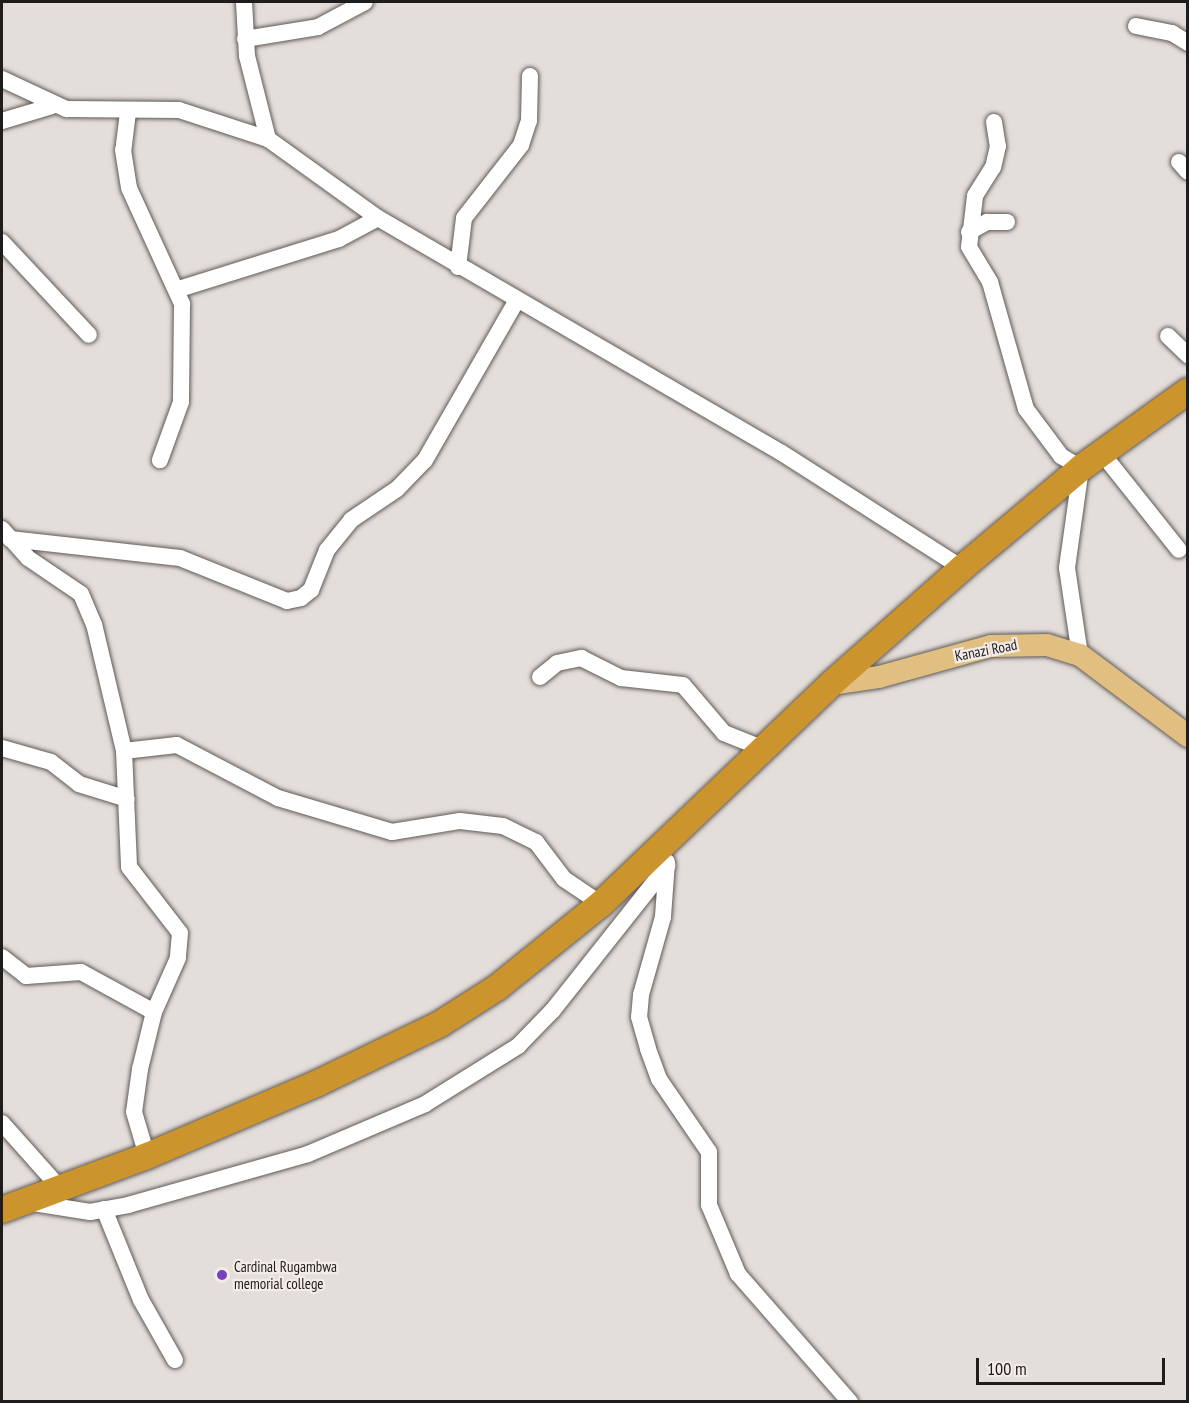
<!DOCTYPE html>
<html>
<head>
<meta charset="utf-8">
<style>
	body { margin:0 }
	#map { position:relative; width:1189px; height:1403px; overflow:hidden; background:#e4deda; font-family:"PT Sans Narrow",sans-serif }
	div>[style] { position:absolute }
	.roads { filter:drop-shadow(0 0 2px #605a57) drop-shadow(0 0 2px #605a57) }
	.minor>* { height:16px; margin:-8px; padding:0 8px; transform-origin:8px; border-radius:8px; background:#fff }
	.major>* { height:22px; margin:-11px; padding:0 11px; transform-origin:11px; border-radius:11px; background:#e0bf80 }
	.highway>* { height:26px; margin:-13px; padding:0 13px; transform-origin:13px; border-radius:13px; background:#cc942c }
	.dots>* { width:16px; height:16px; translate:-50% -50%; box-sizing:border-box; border:3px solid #f2ebe7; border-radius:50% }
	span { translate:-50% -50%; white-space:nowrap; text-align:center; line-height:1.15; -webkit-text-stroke:4.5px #f2ebe7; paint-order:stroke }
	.street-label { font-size:15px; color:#1f1d1b }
	.poi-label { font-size:15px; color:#1f1d1b }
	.left { translate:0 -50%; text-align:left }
	.frame { position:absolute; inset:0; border:3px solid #1f1d1b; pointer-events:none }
	.scale { position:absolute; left:976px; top:1358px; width:189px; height:27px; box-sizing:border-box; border:3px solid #1f1d1b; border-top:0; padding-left:8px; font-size:18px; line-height:21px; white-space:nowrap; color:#1f1d1b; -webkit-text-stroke:4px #f2ebe7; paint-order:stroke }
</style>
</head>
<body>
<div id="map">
	<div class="roads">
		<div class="minor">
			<div style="left:244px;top:2px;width:54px;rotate:86.8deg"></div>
			<div style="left:247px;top:56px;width:86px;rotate:75.8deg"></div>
			<div style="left:1136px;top:26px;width:37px;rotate:11deg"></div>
			<div style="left:1172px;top:33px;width:19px;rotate:32deg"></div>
			<div style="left:245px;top:39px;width:74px;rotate:-9.3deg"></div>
			<div style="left:318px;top:27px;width:53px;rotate:-28deg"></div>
			<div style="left:2px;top:79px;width:71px;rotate:25.1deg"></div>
			<div style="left:66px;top:109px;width:113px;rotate:0.5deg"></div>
			<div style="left:179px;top:110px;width:94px;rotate:18deg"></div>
			<div style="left:268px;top:139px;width:135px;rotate:35.7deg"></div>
			<div style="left:378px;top:218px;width:467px;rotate:30.2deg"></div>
			<div style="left:782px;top:453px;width:214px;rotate:32.6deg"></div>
			<div style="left:128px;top:112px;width:38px;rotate:97deg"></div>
			<div style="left:123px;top:150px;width:38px;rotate:81deg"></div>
			<div style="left:129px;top:188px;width:128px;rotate:65.4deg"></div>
			<div style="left:182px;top:304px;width:98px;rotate:90.6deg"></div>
			<div style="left:181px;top:402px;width:62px;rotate:109.9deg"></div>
			<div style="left:2px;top:121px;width:52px;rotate:-16.7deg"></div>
			<div style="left:994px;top:122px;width:24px;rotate:81deg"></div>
			<div style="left:998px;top:146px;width:22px;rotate:103deg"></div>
			<div style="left:993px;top:167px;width:34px;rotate:122deg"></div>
			<div style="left:975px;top:196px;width:51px;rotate:96.7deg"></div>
			<div style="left:969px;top:247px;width:41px;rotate:59deg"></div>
			<div style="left:990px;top:282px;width:132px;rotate:74.2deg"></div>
			<div style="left:1026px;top:409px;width:59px;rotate:53.3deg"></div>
			<div style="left:1061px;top:456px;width:23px;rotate:31deg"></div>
			<div style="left:1081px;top:468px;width:101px;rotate:98deg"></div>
			<div style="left:1067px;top:568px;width:88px;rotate:81.5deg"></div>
			<div style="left:1179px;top:162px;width:13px;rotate:48deg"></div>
			<div style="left:969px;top:232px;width:21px;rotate:-29deg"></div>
			<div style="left:987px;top:222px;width:20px"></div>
			<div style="left:2px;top:242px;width:127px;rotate:46.9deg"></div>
			<div style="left:458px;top:267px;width:49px;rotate:-83deg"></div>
			<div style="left:464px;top:218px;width:93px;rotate:-52deg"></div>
			<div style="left:521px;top:145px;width:25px;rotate:-72deg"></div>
			<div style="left:529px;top:121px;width:45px;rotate:-88.7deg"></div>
			<div style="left:179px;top:289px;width:168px;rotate:-17.4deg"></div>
			<div style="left:339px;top:239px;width:44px;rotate:-28.3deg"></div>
			<div style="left:1168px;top:336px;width:28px;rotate:44deg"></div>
			<div style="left:1101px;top:452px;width:125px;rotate:51.5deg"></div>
			<div style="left:2px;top:529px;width:39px;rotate:48deg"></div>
			<div style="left:28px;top:558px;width:64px;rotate:34.2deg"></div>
			<div style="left:81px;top:594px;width:33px;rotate:67deg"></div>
			<div style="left:94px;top:624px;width:130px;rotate:76.7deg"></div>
			<div style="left:124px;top:751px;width:116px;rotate:87.5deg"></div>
			<div style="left:129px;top:867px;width:83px;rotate:52.3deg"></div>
			<div style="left:180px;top:933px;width:25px;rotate:95deg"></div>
			<div style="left:178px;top:958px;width:59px;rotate:114deg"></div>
			<div style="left:154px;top:1012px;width:59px;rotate:103.8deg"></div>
			<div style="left:140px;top:1069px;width:43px;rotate:97.9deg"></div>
			<div style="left:134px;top:1112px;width:46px;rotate:73.5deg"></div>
			<div style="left:10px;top:539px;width:171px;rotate:6.4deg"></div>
			<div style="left:180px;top:558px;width:115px;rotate:21.9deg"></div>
			<div style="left:287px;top:601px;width:14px;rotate:-12deg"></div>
			<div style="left:301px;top:598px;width:13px;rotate:-39deg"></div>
			<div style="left:311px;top:590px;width:43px;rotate:-68.2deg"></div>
			<div style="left:327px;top:550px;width:38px;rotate:-51deg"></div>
			<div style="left:351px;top:520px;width:55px;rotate:-34deg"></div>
			<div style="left:397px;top:489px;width:40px;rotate:-46deg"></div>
			<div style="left:425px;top:460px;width:182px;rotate:-60.1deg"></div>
			<div style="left:540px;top:677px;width:22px;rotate:-39deg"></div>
			<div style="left:557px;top:663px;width:25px;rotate:-12deg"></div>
			<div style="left:581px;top:658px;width:45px;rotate:26.6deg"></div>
			<div style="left:621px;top:678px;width:62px;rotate:6.4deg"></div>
			<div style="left:683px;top:685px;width:63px;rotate:49.5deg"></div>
			<div style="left:724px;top:733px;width:43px;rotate:21.8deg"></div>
			<div style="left:2px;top:748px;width:51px;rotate:15.9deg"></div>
			<div style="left:51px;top:762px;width:36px;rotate:38deg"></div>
			<div style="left:79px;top:784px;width:50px;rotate:17.4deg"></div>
			<div style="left:124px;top:751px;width:53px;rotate:-6.5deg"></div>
			<div style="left:177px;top:745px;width:114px;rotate:27.7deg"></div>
			<div style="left:278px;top:798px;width:119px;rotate:16.6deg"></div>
			<div style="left:392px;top:832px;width:69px;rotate:-9.2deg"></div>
			<div style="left:460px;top:821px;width:43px;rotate:6.6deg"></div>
			<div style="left:503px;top:826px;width:37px;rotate:26deg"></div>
			<div style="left:536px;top:842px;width:46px;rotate:52.9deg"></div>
			<div style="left:564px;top:879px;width:45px;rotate:34deg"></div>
			<div style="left:667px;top:862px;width:55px;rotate:94.2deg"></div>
			<div style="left:663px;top:917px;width:81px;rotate:105.8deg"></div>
			<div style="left:641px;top:995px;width:22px;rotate:95deg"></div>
			<div style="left:639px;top:1017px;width:33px;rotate:74deg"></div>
			<div style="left:648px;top:1049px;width:32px;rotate:70deg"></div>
			<div style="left:659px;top:1079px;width:88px;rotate:55.6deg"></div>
			<div style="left:709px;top:1152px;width:53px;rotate:90deg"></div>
			<div style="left:709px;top:1205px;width:75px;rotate:67.2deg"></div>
			<div style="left:738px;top:1274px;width:170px;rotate:48.8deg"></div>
			<div style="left:2px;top:957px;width:31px;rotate:38deg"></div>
			<div style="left:26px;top:976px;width:55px;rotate:-4.2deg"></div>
			<div style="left:81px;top:972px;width:83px;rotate:28.7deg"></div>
			<div style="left:2px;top:1123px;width:87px;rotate:48.3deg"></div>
			<div style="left:27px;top:1202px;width:64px;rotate:9deg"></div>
			<div style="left:90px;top:1212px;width:39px;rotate:-10deg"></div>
			<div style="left:128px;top:1205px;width:187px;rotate:-15.8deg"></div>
			<div style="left:308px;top:1154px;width:127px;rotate:-23.1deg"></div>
			<div style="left:425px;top:1104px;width:110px;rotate:-31.9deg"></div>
			<div style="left:518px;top:1046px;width:50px;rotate:-45.8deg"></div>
			<div style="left:553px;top:1010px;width:184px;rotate:-51.6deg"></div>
			<div style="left:104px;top:1209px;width:98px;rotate:67.9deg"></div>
			<div style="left:141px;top:1300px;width:69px;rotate:60.5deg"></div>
		</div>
		<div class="major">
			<div style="left:831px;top:684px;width:49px;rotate:-8.3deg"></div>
			<div style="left:879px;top:677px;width:116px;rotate:-15.5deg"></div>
			<div style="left:991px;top:646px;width:56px;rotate:-1deg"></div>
			<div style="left:1047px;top:645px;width:34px;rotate:17deg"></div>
			<div style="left:1080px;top:655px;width:135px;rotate:36.9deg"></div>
		</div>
		<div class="highway">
			<div style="left:2px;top:1210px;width:155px;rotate:-20.4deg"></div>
			<div style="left:147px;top:1156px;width:184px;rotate:-23.1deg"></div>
			<div style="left:316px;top:1084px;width:138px;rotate:-25.8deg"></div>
			<div style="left:440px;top:1024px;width:69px;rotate:-32.5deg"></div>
			<div style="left:498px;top:987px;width:132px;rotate:-38.9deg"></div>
			<div style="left:601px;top:904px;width:318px;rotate:-43.7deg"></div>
			<div style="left:831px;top:684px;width:175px;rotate:-41.5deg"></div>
			<div style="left:962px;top:568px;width:155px;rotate:-40deg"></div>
			<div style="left:1081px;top:468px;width:132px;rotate:-35.7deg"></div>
		</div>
	</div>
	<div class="dots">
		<div style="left:222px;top:1275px;background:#7543bb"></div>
	</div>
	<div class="street-label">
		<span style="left:986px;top:650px;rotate:-11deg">Kanazi Road</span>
	</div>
	<div class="poi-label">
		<span class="left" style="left:234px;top:1275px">Cardinal Rugambwa<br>memorial college</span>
	</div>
	<div class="frame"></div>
	<div class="scale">100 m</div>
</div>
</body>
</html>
